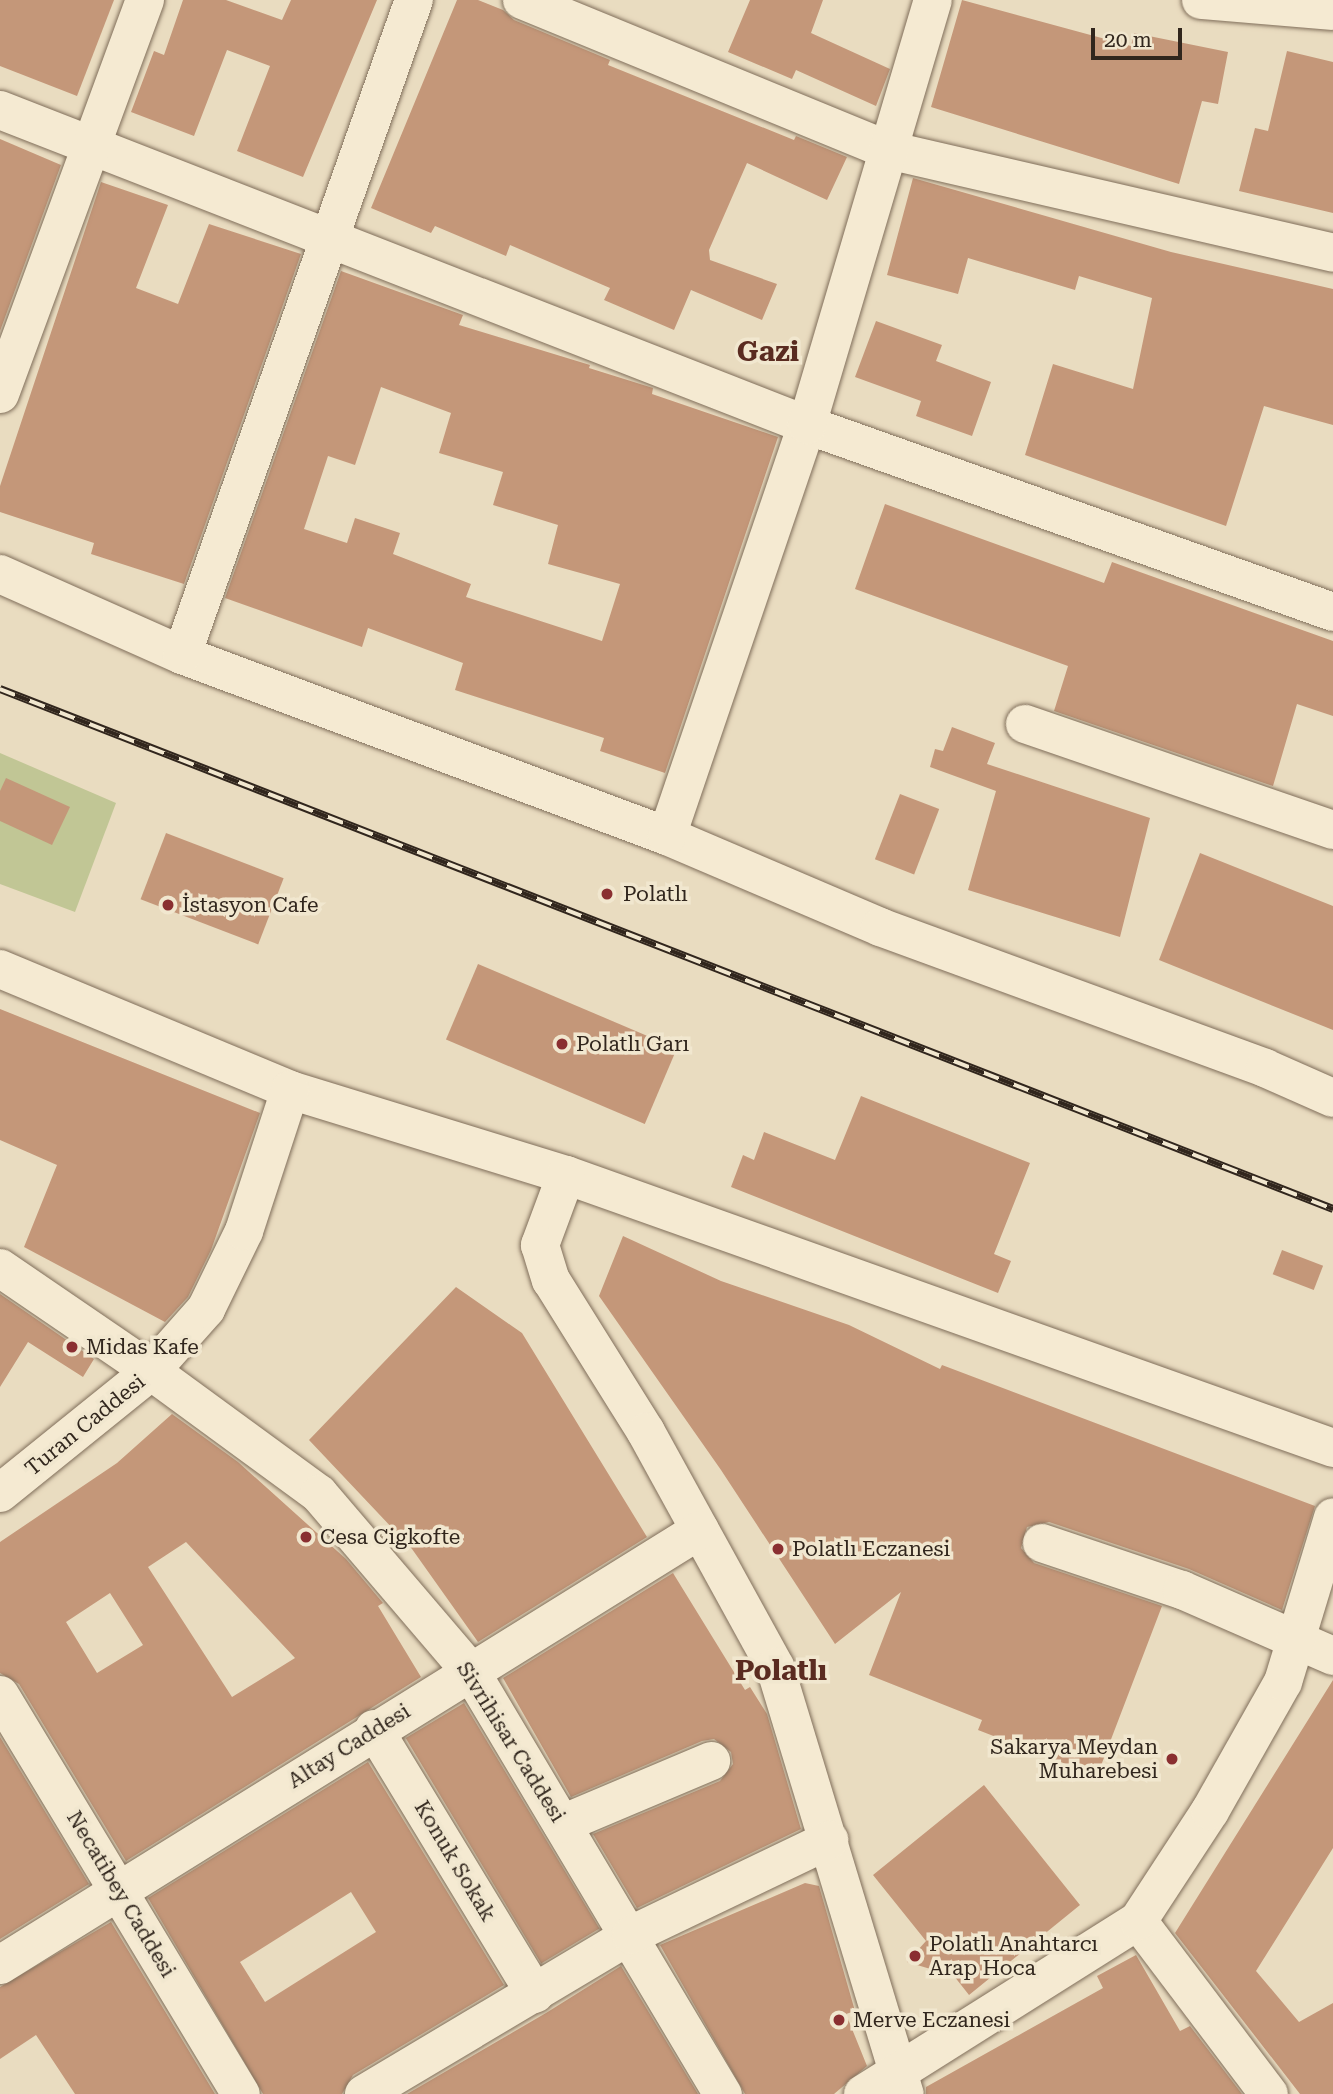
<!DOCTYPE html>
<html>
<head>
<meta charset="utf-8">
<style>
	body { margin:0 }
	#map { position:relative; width:1333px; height:2094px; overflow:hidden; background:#e9dcc0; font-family:"Roboto Serif",serif }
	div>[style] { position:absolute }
	.green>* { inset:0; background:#c1c695 }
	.building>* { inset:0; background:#c49779; transform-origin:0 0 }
	.roads { filter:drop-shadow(0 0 2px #806e5a) drop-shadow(0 0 2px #806e5a) }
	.minor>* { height:38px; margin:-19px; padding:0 19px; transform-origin:19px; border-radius:19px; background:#f5ead2 }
	.rail>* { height:8px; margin-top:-4px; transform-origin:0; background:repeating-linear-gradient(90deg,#f1e7cf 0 16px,#31261d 0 32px); box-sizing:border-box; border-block:2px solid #31261d }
	.dots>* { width:19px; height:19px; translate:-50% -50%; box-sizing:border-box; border:4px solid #f1e7cf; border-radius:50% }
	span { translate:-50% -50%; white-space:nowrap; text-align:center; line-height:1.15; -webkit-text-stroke:7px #f1e7cf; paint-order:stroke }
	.poi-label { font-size:21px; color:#31261d }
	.left { translate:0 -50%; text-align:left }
	.right { translate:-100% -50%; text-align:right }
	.street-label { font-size:21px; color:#31261d }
	.district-label { font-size:28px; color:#5a2b20; font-weight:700 }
	.scale { position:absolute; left:1091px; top:28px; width:91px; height:32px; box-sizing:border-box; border:4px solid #31261d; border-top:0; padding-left:9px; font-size:21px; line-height:24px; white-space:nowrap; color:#31261d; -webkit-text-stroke:5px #f1e7cf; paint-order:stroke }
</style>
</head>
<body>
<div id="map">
	<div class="green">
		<div style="clip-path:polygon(0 753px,116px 803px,75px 912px,0 884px)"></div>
	</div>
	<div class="building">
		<div style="clip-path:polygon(0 0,114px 0,77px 96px,0 66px)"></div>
		<div style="clip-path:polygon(183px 0,226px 0,282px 20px,291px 0,377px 0,303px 177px,237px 151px,270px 66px,227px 50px,194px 136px,131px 112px,154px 51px,164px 55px)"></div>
		<div style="clip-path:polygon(457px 0,478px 0,503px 10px,514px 20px,610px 60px,608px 65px,794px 140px,796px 136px,847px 157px,827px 200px,747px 163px,709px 250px,710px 260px,777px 284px,762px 320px,691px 290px,674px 330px,604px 300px,610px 288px,510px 245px,506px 256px,435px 226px,431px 233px,371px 208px)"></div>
		<div style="clip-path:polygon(750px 0,823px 0,811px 33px,890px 69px,876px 106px,796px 70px,792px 79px,728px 52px)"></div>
		<div style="clip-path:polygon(962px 0,1131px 46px,1134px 33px,1228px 52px,1218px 104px,1202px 101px,1179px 184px,931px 107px)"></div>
		<div style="clip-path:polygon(1287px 51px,1333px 62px,1333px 213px,1239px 191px,1255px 128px,1268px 131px)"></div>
		<div style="clip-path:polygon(0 139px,61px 165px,0 331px)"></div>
		<div style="clip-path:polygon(913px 178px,1171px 252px,1333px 289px,1333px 425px,1264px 406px,1226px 526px,1025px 455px,1053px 364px,1133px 389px,1152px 298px,1079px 276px,1075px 290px,968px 258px,958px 294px,887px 275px)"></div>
		<div style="clip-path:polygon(101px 182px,168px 205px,136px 288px,178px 304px,209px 224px,301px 254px,184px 584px,91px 554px,94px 543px,0 512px,0 486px)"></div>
		<div style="clip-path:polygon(evenodd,341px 271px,463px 315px,459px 325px,590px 365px,589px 368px,653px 388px,652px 394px,778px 437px,665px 773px,600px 751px,604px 738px,455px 690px,463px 663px,368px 628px,362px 647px,225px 598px,341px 271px,381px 387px,451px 413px,439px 453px,503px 472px,493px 505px,558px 525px,548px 564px,620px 584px,602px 641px,466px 597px,471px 584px,393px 554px,400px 533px,355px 518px,347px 543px,304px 529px,328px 456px,355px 465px,381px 387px)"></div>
		<div style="clip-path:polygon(876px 321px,942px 345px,936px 361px,991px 382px,972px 436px,916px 416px,921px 401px,855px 377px)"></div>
		<div style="clip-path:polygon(885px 504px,1104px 583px,1112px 562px,1333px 641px,1333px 716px,1297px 704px,1273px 786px,1054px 711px,1068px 666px,855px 589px)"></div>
		<div style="clip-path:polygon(952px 727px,995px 743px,987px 764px,1150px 818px,1120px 937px,968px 890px,996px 791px,930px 767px,935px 749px,943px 751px)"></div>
		<div style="clip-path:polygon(6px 778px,70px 807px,52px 845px,0 821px,0 791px)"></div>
		<div style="left:900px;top:794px;width:42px;height:70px;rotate:21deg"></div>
		<div style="left:166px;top:833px;width:126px;height:71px;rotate:21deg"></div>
		<div style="clip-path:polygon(1200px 853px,1333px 906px,1333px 1030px,1159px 960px)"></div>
		<div style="left:478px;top:964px;width:216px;height:82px;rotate:23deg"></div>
		<div style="clip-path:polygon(0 1009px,260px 1113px,211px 1250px,188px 1297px,165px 1322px,24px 1247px,57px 1165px,0 1140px)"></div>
		<div style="clip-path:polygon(861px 1096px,1030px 1163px,994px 1254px,1011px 1261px,998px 1293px,731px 1187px,743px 1155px,754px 1160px,764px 1132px,835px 1160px)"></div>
		<div style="clip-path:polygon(623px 1236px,721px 1281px,849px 1325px,940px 1369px,942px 1365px,1315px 1506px,1282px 1610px,1189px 1569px,1049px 1522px,1027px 1527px,1021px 1548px,1034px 1563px,1162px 1606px,1097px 1776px,978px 1730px,982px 1720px,869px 1675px,901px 1592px,835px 1644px,721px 1470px,599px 1296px)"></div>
		<div style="left:1282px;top:1250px;width:44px;height:26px;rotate:21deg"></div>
		<div style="clip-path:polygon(456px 1287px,522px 1333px,647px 1537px,478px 1642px,412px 1549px,309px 1440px)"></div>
		<div style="clip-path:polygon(0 1294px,94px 1359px,83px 1377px,28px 1342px,0 1387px)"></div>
		<div style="clip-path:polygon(evenodd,172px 1414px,238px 1462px,346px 1559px,383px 1603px,378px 1606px,421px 1677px,126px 1861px,19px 1684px,0 1673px,0 1542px,117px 1463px,172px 1414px,186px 1542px,295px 1658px,232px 1697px,148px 1567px,186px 1542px,172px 1414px,110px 1593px,143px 1645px,97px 1673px,66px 1622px,110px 1593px)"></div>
		<div style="clip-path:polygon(673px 1573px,745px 1690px,750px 1687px,767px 1714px,801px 1829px,637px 1908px,593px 1834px,720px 1781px,733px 1764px,731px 1752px,714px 1739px,702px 1741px,571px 1797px,503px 1678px)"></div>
		<div style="clip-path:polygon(1333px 1680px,1333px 1848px,1256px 1971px,1299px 2022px,1333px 2003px,1333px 2094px,1300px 2094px,1175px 1933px)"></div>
		<div style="left:464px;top:1703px;width:263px;height:68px;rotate:59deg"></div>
		<div style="clip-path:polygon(0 1737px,89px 1884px,0 1939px)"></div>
		<div style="clip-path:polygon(evenodd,368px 1762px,504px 1985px,353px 2075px,342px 2094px,263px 2094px,148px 1898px,368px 1762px,351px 1892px,376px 1932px,265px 2002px,240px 1962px,351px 1892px)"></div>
		<div style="clip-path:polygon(984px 1785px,1080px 1905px,969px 1995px,954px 1976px,907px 1962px,926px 1941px,873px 1875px)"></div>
		<div style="clip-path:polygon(805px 1883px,819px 1886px,855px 2011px,846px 2014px,867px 2066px,834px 2094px,745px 2094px,660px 1945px)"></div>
		<div style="clip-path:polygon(111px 1922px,215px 2094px,75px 2094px,36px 2035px,0 2059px,0 1987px)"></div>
		<div style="clip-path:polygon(1136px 1955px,1180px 2031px,1190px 2026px,1242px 2094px,926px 2094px,926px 2087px,1103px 1988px,1097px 1976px)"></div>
		<div style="clip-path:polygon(621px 1966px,698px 2094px,407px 2094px,546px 2013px)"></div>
	</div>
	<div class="roads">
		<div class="minor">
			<div style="left:522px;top:0;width:396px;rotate:22.3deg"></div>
			<div style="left:888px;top:150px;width:457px;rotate:13deg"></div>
			<div style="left:1201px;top:0;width:132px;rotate:4.8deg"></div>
			<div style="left:0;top:110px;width:866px;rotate:21.32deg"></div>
			<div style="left:807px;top:425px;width:558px;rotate:19.57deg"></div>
			<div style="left:0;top:394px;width:420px;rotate:-69.8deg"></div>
			<div style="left:0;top:574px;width:199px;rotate:24deg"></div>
			<div style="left:182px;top:655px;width:518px;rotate:20.47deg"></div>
			<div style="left:667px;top:836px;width:232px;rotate:23.1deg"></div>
			<div style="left:880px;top:927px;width:410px;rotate:20.1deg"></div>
			<div style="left:1265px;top:1068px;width:74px;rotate:23.8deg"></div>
			<div style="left:182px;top:655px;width:695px;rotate:-70.5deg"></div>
			<div style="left:1025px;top:724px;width:326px;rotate:19deg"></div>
			<div style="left:667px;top:836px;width:434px;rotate:-71.2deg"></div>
			<div style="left:807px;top:425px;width:443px;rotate:-73.5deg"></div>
			<div style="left:0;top:969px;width:314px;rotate:22.6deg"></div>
			<div style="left:290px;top:1090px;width:289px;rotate:17.1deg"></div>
			<div style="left:566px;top:1175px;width:814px;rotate:19.59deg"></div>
			<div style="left:566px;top:1175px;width:75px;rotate:110.4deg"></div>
			<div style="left:540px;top:1245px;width:37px;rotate:73deg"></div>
			<div style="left:551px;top:1280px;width:179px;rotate:58deg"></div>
			<div style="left:646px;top:1432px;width:268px;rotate:61.2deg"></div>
			<div style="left:775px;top:1667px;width:446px;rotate:73.1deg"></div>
			<div style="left:0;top:1268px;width:183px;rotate:34.3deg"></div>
			<div style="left:151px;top:1371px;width:208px;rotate:36.2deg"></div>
			<div style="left:319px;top:1494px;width:234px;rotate:49.5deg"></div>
			<div style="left:471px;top:1672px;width:492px;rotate:59.2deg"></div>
			<div style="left:0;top:1493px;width:194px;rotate:-38.9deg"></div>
			<div style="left:151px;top:1371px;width:83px;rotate:-48.4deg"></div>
			<div style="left:206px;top:1309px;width:87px;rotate:-64deg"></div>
			<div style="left:244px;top:1231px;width:148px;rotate:-71.9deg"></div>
			<div style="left:1042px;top:1543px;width:148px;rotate:18.6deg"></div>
			<div style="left:1182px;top:1590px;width:165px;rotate:23.6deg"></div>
			<div style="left:0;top:1695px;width:466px;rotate:58.9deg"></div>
			<div style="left:374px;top:1729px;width:310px;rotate:58.7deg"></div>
			<div style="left:562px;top:1824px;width:162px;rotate:-22.9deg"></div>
			<div style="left:1138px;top:1921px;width:217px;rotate:52.9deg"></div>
			<div style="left:0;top:1965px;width:824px;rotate:-31.86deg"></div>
			<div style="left:364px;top:2094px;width:311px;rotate:-30.8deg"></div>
			<div style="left:631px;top:1935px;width:220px;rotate:-25.6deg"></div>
			<div style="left:863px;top:2094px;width:325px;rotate:-32.2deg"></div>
			<div style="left:1138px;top:1921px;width:131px;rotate:-56.8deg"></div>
			<div style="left:1210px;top:1811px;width:148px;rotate:-60.5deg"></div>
			<div style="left:1283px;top:1682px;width:172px;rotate:-73.1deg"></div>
		</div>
	</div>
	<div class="rail">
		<div style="left:0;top:689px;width:1431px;rotate:21.31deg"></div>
	</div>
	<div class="dots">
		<div style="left:607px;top:894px;background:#8a2f31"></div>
		<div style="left:168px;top:905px;background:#8a2f31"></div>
		<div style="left:562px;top:1044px;background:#8a2f31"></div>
		<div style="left:72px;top:1347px;background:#8a2f31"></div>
		<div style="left:306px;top:1537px;background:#8a2f31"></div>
		<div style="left:778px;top:1549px;background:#8a2f31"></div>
		<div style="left:1172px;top:1759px;background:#8a2f31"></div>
		<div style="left:915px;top:1956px;background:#8a2f31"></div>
		<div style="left:839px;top:2020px;background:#8a2f31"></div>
	</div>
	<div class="poi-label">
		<span class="left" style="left:623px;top:894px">Polatlı</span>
		<span class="left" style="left:182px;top:905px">İstasyon Cafe</span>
		<span class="left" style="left:576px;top:1044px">Polatlı Garı</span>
		<span class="left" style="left:86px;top:1347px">Midas Kafe</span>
		<span class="left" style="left:320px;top:1537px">Cesa Cigkofte</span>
		<span class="left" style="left:792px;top:1549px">Polatlı Eczanesi</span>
		<span class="right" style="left:1158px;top:1759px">Sakarya Meydan<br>Muharebesi</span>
		<span class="left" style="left:929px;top:1956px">Polatlı Anahtarcı<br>Arap Hoca</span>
		<span class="left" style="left:853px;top:2020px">Merve Eczanesi</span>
	</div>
	<div class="street-label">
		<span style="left:85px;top:1425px;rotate:-39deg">Turan Caddesi</span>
		<span style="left:511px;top:1742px;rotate:58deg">Sivrihisar Caddesi</span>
		<span style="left:349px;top:1746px;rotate:-32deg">Altay Caddesi</span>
		<span style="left:455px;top:1861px;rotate:59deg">Konuk Sokak</span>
		<span style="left:121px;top:1894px;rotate:59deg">Necatibey Caddesi</span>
	</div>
	<div class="district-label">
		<span style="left:768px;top:352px">Gazi</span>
		<span style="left:781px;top:1671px">Polatlı</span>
	</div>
	<div class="scale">20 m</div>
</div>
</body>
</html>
